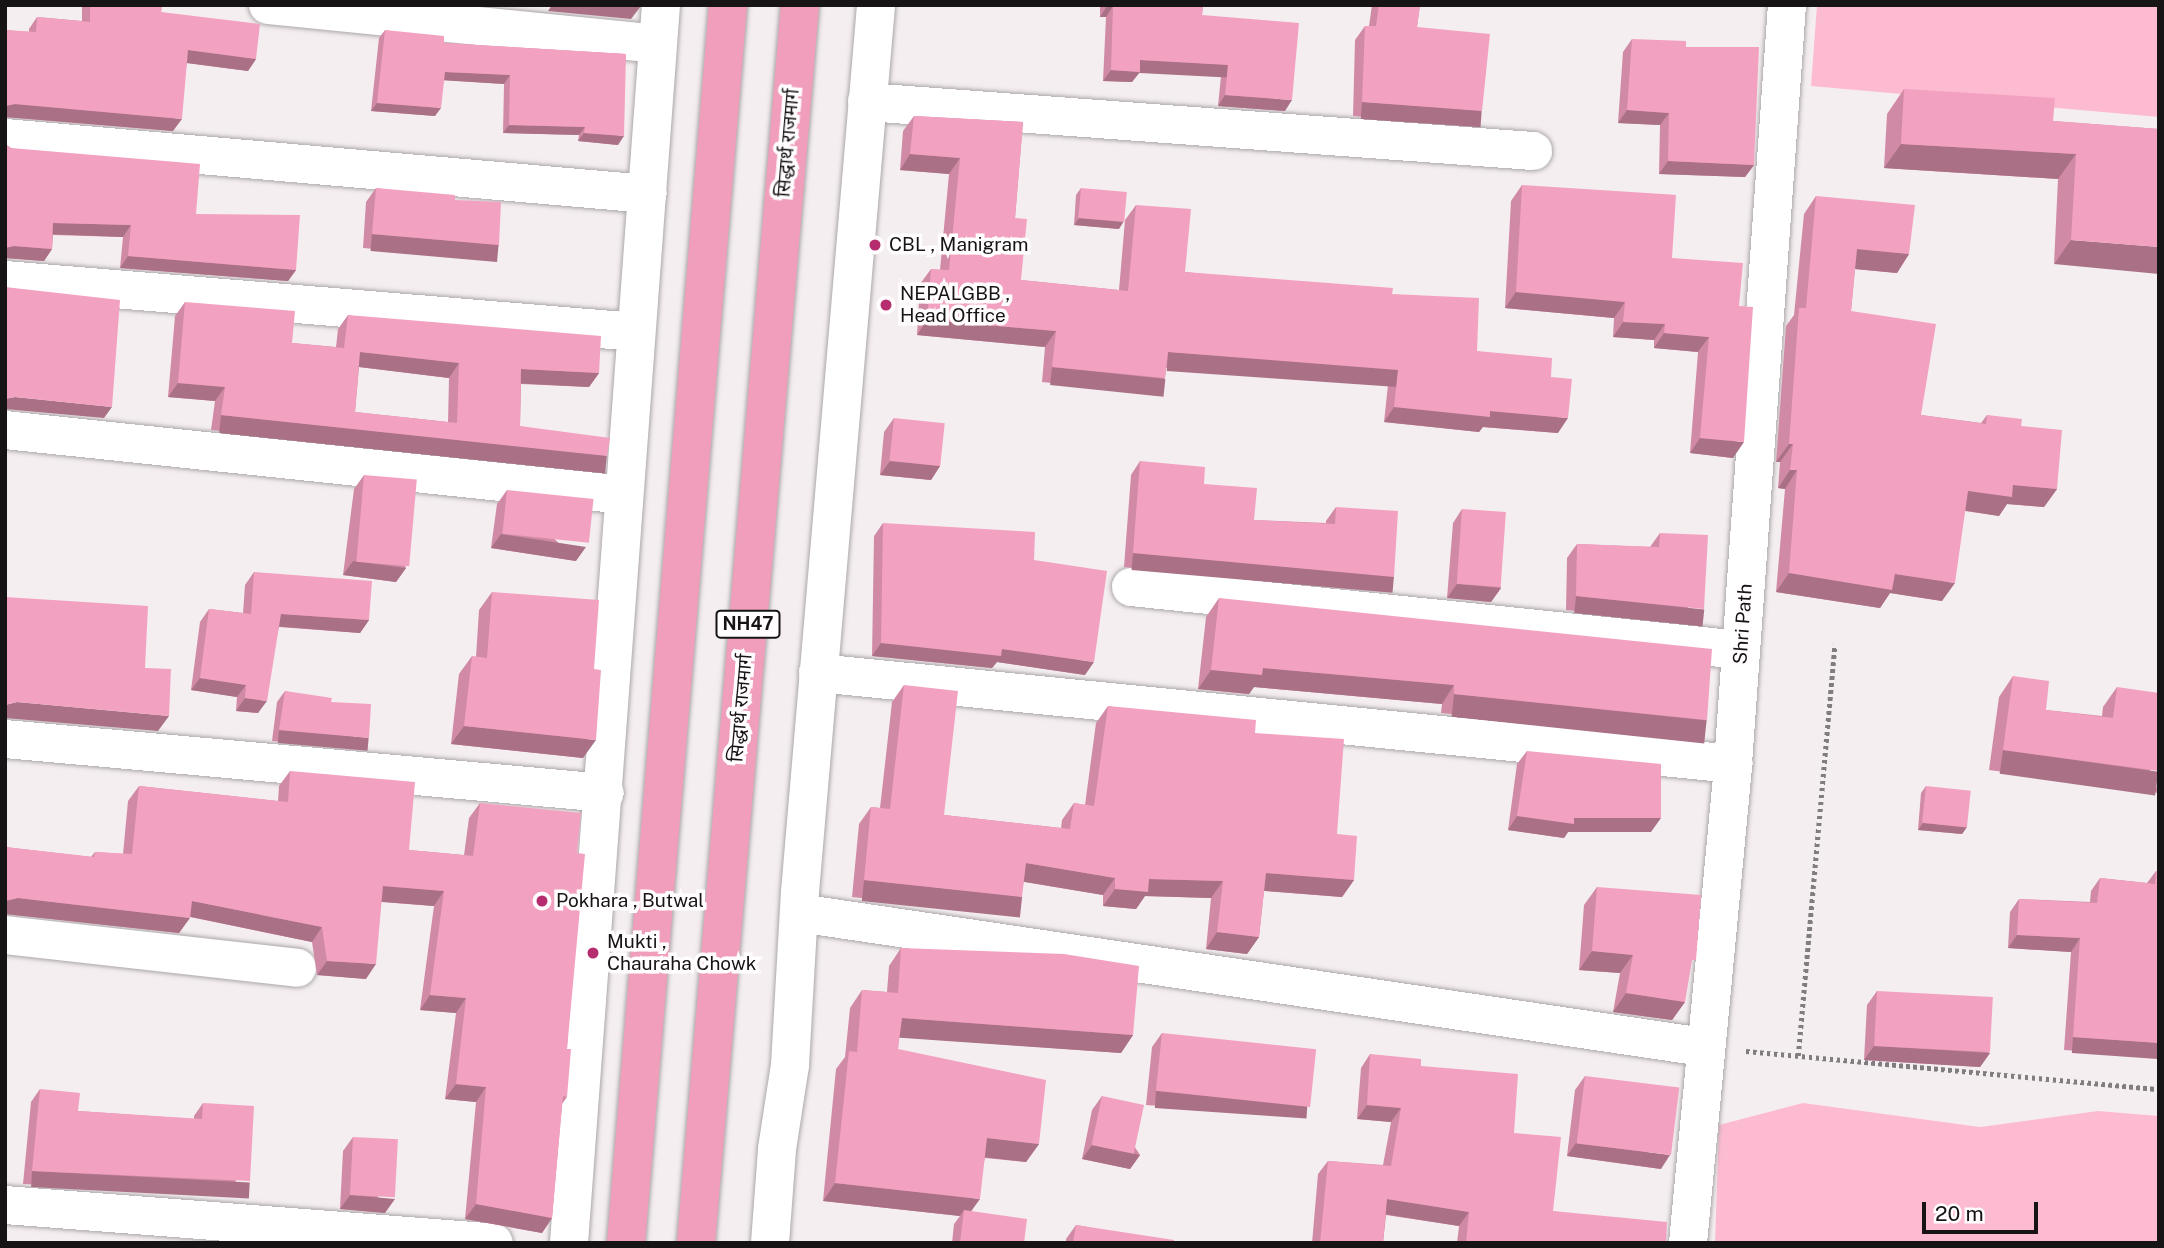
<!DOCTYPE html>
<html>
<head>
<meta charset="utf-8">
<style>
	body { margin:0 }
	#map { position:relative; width:2164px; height:1248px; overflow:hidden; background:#f4eef0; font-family:"Public Sans","Noto Sans Devanagari",sans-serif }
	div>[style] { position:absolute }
	.green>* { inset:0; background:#fdbbd2 }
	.path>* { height:4.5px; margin-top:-2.25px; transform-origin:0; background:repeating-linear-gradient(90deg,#807d7e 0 3.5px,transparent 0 7px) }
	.roads { filter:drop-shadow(0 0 2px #aca7a9) drop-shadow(0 0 2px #aca7a9) }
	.minor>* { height:38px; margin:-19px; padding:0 19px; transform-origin:19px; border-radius:19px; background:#fff }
	.highway>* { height:38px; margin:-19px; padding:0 19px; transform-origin:19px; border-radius:19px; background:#f19ebd }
	.wall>* { inset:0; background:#d18aa5 }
	.shaded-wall>* { inset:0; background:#aa7186; transform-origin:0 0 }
	.building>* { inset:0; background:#f3a1c0; transform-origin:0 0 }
	.dots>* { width:19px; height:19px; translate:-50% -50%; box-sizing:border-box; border:4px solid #fffdfd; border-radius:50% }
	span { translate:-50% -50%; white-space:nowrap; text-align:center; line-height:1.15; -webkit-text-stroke:7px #fffdfd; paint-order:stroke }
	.shield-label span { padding:2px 5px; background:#fffdfd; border:2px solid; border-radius:5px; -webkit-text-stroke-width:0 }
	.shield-label { font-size:18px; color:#161415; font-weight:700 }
	.street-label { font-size:19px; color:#161415 }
	.poi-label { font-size:19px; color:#161415 }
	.left { translate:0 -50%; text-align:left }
	.frame { position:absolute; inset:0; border:7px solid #161415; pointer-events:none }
	.scale { position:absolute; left:1922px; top:1202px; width:116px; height:32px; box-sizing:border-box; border:4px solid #161415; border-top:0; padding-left:9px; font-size:21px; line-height:24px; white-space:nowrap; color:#161415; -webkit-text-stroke:5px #fffdfd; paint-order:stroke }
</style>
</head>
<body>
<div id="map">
	<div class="green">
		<div style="clip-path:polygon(1817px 5px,2159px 5px,2159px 117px,1811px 86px)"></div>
		<div style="clip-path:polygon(1803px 1103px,1980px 1127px,2098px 1111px,2159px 1116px,2159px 1243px,1715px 1243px,1719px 1125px)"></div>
	</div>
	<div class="path">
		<div style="left:1746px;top:1051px;width:415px;rotate:5.3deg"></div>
		<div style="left:1798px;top:1056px;width:413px;rotate:-84.9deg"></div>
	</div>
	<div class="roads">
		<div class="minor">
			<div style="left:268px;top:5px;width:391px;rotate:5.7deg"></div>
			<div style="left:867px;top:102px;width:668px;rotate:4.21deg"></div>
			<div style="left:5px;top:138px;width:645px;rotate:4.98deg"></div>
			<div style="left:5px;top:280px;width:633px;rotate:4.71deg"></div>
			<div style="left:5px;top:430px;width:622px;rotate:5.99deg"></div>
			<div style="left:1131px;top:587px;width:613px;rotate:5.9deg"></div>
			<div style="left:818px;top:673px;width:920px;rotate:5.68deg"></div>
			<div style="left:5px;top:739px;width:602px;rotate:5.14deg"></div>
			<div style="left:799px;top:913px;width:914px;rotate:8.43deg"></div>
			<div style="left:5px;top:935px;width:294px;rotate:6.4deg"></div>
			<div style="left:5px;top:1205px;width:490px;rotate:4.4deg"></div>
			<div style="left:569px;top:1243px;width:1241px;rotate:-85.75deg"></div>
			<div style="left:770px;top:1243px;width:94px;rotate:-85.7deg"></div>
			<div style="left:777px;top:1149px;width:85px;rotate:-81.2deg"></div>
			<div style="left:790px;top:1065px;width:173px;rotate:-86.7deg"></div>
			<div style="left:800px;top:892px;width:890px;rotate:-85.1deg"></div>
			<div style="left:1688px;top:1243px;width:481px;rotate:-84.6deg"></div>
			<div style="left:1733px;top:764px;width:761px;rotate:-85.93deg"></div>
		</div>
		<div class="highway">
			<div style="left:626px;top:1243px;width:1242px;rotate:-85.29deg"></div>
			<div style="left:696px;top:1243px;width:1242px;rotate:-85.2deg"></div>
		</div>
	</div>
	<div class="wall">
		<div style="clip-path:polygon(82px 5px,162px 5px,161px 12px,256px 59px,248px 71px,187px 63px,173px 131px,5px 117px,5px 30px,29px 32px,29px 29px,37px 17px,82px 21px)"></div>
		<div style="clip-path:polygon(1100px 5px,1203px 5px,1202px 15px,1285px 111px,1218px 106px,1221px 76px,1140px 71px,1132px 82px,1103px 81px,1106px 17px,1100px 17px)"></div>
		<div style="clip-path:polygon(1372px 5px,1420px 5px,1417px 27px,1473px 125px,1353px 116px,1355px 40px,1365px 26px,1369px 26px)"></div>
		<div style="clip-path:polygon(385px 30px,444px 43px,626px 54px,618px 145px,578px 141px,579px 135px,503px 133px,504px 84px,444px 80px,435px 116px,371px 111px,379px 38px)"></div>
		<div style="clip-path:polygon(1632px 39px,1754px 165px,1745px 177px,1659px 174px,1660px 125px,1618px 123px,1623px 52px)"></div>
		<div style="clip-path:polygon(1904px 89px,2053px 121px,2159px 129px,2054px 264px,2058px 179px,1884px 168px,1887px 114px)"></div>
		<div style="clip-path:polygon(914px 116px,1023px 122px,1015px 218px,1021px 280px,1119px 290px,1125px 220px,1136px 205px,1185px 272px,1392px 294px,1477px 351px,1551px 377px,1558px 433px,1483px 427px,1479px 432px,1384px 422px,1388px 385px,1166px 368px,1165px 378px,1155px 393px,1042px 382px,1045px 347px,917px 335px,920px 284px,931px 269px,940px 270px,949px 174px,900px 170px,903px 131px)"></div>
		<div style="clip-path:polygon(5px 144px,11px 148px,196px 214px,296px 270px,288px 281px,120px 268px,123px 237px,53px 235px,52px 249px,44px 261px,5px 258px)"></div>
		<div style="clip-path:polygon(1522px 185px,1672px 258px,1739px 306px,1733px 458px,1690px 453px,1698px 352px,1654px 348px,1654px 340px,1613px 337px,1614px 318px,1505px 308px,1511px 201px)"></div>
		<div style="clip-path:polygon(376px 188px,455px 200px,499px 245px,489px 259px,363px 248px,366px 202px)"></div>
		<div style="clip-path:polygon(1081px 188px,1119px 229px,1074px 225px,1076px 195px)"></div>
		<div style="clip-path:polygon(1816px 196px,1909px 254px,1897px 273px,1855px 269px,1851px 311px,1921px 415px,1981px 423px,1987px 415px,2021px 426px,2057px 489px,2044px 507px,2007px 504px,1999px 516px,1965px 511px,1942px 601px,1890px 593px,1880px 608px,1776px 592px,1785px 489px,1778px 488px,1780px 462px,1776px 462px,1786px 326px,1794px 315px,1804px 214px)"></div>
		<div style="clip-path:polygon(evenodd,185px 302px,292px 343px,336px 347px,338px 329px,348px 315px,599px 373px,589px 387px,521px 384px,520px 426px,607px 456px,597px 470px,211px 430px,215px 401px,168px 397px,175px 316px,185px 302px,359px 367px,449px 378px,448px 422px,355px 412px,359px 367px)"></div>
		<div style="clip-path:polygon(894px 418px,940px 466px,931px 480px,880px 475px,884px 432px)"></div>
		<div style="clip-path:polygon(1140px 461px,1204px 484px,1254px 520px,1326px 523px,1326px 521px,1336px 507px,1394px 577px,1384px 591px,1124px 567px,1131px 475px)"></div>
		<div style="clip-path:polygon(364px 475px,406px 568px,396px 582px,343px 575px,354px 489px)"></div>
		<div style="clip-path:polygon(507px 490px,576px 561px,491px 548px,497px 504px)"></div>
		<div style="clip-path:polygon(1462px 509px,1501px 588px,1491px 602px,1447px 598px,1453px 523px)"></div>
		<div style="clip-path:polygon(883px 523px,1034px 560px,1085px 675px,997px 662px,992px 668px,872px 656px,874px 536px)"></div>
		<div style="clip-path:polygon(1660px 533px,1694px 623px,1566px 610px,1567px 558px,1577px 544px,1650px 547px)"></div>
		<div style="clip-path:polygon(254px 572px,369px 620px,360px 633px,279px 627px,258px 713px,236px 711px,237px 697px,191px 690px,200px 622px,209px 609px,243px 613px,245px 585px)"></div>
		<div style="clip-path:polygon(492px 592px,594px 669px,583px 758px,451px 744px,459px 674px,472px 656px,476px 657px,479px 610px)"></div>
		<div style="clip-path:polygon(1219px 598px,1707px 720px,1694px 738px,1441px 713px,1442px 704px,1254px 687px,1249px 694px,1198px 689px,1206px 617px)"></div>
		<div style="clip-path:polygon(2013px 676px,2046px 710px,2102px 716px,2103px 707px,2117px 687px,2159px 793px,1989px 770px,1999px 697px)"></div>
		<div style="clip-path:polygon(904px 685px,944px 815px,1061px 828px,1062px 820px,1074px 803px,1085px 805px,1096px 723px,1108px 706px,1255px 733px,1337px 834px,1354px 880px,1342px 897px,1264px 891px,1259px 937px,1247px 954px,1206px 949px,1211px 898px,1145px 896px,1136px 909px,1103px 906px,1103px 895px,1024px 882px,1010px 914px,852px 897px,859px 824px,871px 807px,880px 808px,892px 702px)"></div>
		<div style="clip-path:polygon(285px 691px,331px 702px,362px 749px,272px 741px,277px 702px)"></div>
		<div style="clip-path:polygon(1527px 751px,1651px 832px,1568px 832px,1564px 838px,1508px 830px,1517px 764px)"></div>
		<div style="clip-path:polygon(290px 771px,409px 850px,464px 855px,469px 818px,480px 803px,577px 853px,567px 1049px,567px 1097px,562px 1104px,552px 1218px,542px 1233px,465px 1219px,476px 1102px,445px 1099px,456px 1013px,420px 1010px,434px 906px,381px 902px,366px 979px,317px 975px,312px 942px,190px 917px,179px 933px,5px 914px,5px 847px,91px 857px,95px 852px,123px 854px,128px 801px,139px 786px,278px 801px,279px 786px)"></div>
		<div style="clip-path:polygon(1926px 786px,1967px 827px,1962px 834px,1918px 830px,1921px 793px)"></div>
		<div style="clip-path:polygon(2156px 871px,2159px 871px,2159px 1057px,2064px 1050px,2071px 952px,2008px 948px,2010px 912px,2019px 899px,2090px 902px,2091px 891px,2100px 878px,2147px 883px)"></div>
		<div style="clip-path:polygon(1597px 887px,1685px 1002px,1672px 1020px,1613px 1012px,1620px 973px,1579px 970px,1584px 905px)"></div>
		<div style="clip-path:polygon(901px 948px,1133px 1035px,1121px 1053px,899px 1037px,898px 1049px,1039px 1144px,1026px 1162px,985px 1158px,971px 1211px,1024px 1243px,952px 1243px,954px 1224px,960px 1216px,823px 1201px,836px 1069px,845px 1057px,850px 1008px,862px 990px,887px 992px,889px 966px)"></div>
		<div style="clip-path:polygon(1877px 991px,1990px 1053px,1980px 1067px,1864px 1060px,1867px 1005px)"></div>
		<div style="clip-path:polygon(1162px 1033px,1308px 1101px,1298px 1115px,1146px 1105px,1152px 1047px)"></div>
		<div style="clip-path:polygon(1370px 1054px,1421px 1066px,1514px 1133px,1553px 1211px,1666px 1243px,1457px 1243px,1459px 1226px,1386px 1215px,1383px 1243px,1312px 1243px,1318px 1174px,1328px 1161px,1383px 1165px,1391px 1122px,1357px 1119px,1361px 1068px)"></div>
		<div style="clip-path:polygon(1585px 1076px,1661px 1169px,1567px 1156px,1575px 1090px)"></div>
		<div style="clip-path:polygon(40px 1089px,78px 1111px,194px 1119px,194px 1116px,203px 1103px,241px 1194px,23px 1184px,31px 1102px)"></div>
		<div style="clip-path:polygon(1102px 1096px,1140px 1155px,1130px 1169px,1082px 1159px,1092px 1110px)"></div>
		<div style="clip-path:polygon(353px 1137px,385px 1213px,340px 1209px,343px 1151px)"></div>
		<div style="clip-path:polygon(1076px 1225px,1174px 1243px,1066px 1243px,1066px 1239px)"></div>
	</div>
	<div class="shaded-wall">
		<div style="clip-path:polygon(552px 5px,641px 6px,631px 19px,548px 11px)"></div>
		<div style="clip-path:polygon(1107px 6px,1113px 6px,1106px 17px,1100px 17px)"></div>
		<div style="clip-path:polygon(188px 50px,256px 59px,248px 71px,179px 62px)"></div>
		<div style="left:1140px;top:60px;width:88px;height:13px;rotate:3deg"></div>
		<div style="clip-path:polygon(1111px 70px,1140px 72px,1132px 82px,1103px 81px)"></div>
		<div style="clip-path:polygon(445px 72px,510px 75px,504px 84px,439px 80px)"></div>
		<div style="clip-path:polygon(1225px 95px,1292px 100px,1285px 111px,1218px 106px)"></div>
		<div style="left:1362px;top:102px;width:120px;height:17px;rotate:4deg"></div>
		<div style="clip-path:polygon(377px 103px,441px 108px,435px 116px,371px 111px)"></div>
		<div style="clip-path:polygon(15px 104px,182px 119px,173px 131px,5px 117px,5px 106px)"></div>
		<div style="clip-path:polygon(1627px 110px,1669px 113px,1660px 125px,1618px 123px)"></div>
		<div style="clip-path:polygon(509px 125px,585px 127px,579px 135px,503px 133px)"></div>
		<div style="clip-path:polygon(584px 133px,624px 136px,618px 145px,578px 141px)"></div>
		<div style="clip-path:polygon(1901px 144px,2076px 154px,2058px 179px,1884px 168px)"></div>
		<div style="clip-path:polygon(910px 154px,960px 158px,949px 174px,900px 170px)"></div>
		<div style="clip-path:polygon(1668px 161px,1754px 165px,1745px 177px,1659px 174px)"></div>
		<div style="clip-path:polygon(1079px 218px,1124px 221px,1119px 229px,1074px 225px)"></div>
		<div style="clip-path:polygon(53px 223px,131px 225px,123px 237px,45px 234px)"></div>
		<div style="left:372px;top:234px;width:127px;height:17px;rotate:5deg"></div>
		<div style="clip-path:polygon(2071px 240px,2159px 247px,2159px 274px,2054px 264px)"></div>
		<div style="clip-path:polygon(14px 246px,52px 249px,44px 261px,5px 258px,5px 248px)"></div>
		<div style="clip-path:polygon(1857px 249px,1909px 254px,1897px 273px,1844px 268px)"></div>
		<div style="clip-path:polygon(128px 256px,296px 270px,288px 281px,120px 268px)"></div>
		<div style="clip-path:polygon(1516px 292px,1625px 302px,1614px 318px,1505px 308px)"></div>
		<div style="clip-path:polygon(927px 320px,1056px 331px,1045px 347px,917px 335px)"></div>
		<div style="clip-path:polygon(1623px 322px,1665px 324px,1654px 340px,1613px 337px)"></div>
		<div style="clip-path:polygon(1664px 333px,1709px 337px,1698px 352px,1654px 348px)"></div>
		<div style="clip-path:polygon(360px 352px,459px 363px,449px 378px,351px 366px)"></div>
		<div style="left:1168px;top:352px;width:231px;height:19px;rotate:4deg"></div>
		<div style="left:1052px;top:367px;width:114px;height:18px;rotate:6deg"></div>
		<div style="clip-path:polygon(521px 369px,599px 373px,589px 387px,511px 383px)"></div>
		<div style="clip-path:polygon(178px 383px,225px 387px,215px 401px,168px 397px)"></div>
		<div style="clip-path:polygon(15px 397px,112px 407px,104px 418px,5px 409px,5px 399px)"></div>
		<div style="clip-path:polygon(1394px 407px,1490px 411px,1568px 418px,1558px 433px,1483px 427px,1479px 432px,1384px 422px)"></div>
		<div style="left:221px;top:415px;width:388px;height:18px;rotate:6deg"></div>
		<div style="clip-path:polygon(1700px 438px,1744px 442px,1733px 458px,1690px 453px)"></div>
		<div style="clip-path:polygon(1789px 444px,1793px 444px,1780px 462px,1776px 462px)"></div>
		<div style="clip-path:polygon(890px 461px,940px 466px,931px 480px,880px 475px)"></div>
		<div style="clip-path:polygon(1790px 470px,1797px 470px,1785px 489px,1778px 488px)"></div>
		<div style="clip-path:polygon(2013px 485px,2057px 489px,2044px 507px,2007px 504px,1999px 516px,1955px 509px,1968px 491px)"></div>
		<div style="clip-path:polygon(501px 534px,586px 547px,576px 561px,491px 548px)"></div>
		<div style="left:1133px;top:553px;width:262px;height:17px;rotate:5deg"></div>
		<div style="clip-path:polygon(353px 561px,406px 568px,396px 582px,343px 575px)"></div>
		<div style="clip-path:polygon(1789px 573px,1895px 574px,1955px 583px,1942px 601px,1890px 593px,1880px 608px,1776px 592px)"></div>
		<div style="clip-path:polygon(1457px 584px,1501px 588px,1491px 602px,1447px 598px)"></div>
		<div style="left:1576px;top:596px;width:129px;height:17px;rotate:6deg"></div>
		<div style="clip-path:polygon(281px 614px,369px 620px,360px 633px,272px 626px)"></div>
		<div style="clip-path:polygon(881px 643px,1002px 649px,1094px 662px,1085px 675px,997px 662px,992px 668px,872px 656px)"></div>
		<div style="clip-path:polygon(1263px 668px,1454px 685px,1442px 704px,1254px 687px,1249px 694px,1198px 689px,1211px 670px)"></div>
		<div style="clip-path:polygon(200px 678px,246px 685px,237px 697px,191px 690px)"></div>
		<div style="left:1454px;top:694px;width:254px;height:23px;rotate:6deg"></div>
		<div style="clip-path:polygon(245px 698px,267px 701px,258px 713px,236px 711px)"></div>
		<div style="clip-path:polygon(17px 702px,169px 716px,158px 731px,5px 718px,5px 705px)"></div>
		<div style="clip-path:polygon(464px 726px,596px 740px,583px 758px,451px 744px)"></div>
		<div style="left:279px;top:730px;width:90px;height:13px;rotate:5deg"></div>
		<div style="left:2003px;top:750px;width:157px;height:24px;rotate:8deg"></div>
		<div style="clip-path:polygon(1517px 816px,1574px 818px,1661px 818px,1651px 832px,1568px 832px,1564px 838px,1508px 830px)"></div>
		<div style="clip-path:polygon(1923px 823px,1967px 827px,1962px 834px,1918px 830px)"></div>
		<div style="clip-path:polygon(1026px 863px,1115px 878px,1103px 895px,1014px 880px)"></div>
		<div style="clip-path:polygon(1266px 873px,1354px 880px,1342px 897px,1254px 890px)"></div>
		<div style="clip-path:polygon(1149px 879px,1223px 881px,1211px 898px,1145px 896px,1136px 909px,1103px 906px,1115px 889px)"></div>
		<div style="left:864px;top:880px;width:159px;height:21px;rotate:6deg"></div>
		<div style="clip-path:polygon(383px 886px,444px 891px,434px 906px,372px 901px)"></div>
		<div style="clip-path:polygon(18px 898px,190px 918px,179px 933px,5px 914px,5px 901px)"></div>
		<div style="clip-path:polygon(192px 901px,322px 927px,312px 942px,182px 915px)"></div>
		<div style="clip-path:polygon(1217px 932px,1259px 937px,1247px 954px,1206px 949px)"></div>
		<div style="clip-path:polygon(2017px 935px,2080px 938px,2071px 952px,2008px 948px)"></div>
		<div style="clip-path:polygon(1592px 951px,1633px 955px,1620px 973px,1579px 970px)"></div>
		<div style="clip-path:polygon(327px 961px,376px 964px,366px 979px,317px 975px)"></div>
		<div style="clip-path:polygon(1626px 993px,1685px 1002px,1672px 1020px,1613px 1012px)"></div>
		<div style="clip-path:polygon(430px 995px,466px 998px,456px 1013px,420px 1010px)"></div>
		<div style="clip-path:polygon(902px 1018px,1133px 1035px,1121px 1053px,889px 1037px)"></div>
		<div style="left:2073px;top:1037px;width:86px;height:16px;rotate:4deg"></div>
		<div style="clip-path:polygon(1874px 1046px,1990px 1053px,1980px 1067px,1864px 1060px)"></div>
		<div style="clip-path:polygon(456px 1084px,486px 1087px,476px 1102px,445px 1099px)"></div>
		<div style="left:1156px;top:1091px;width:152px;height:17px;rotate:4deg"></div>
		<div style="clip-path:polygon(1367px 1105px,1401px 1108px,1391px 1122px,1357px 1119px)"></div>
		<div style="clip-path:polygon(987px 1138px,1039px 1144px,1026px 1162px,974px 1156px)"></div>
		<div style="clip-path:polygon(1576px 1143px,1670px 1155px,1661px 1169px,1567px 1156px)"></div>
		<div style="clip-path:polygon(1092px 1145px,1140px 1155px,1130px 1169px,1082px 1159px)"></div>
		<div style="left:32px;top:1171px;width:218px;height:16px;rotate:3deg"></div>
		<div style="clip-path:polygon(835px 1183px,980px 1199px,967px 1217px,964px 1210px,960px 1216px,823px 1201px)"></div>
		<div style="clip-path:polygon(350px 1195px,395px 1199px,385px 1213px,340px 1209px)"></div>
		<div style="clip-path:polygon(1387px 1199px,1469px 1212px,1459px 1226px,1377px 1213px)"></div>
		<div style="clip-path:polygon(476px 1204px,552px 1218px,542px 1233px,465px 1219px)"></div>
	</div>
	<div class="building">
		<div style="clip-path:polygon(90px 5px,162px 5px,161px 12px,260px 24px,256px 59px,188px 50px,182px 119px,15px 104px,5px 106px,5px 30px,36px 32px,37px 17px,90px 22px)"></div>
		<div style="clip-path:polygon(1107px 5px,1203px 5px,1202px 15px,1299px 23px,1292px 100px,1225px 95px,1228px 65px,1140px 60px,1140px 72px,1111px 70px,1113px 6px)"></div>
		<div style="clip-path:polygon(1379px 5px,1420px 5px,1417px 27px,1490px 34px,1482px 111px,1362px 102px,1365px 26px,1376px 26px)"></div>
		<div style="clip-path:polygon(385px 30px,444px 36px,444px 43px,626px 54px,624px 136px,584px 133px,585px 127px,509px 125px,510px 75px,445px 72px,441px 108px,377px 103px)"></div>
		<div style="clip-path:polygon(1632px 39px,1686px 41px,1686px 47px,1759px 47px,1754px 165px,1668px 161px,1669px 113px,1627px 110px)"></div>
		<div style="clip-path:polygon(1904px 89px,2055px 98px,2053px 121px,2159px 129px,2159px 247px,2071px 240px,2076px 154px,1901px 144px)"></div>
		<div style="clip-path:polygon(914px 116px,1023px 122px,1015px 218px,1027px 219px,1021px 280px,1128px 291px,1136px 205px,1191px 209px,1185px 272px,1393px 288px,1392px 294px,1479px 298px,1477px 351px,1552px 358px,1551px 377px,1572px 379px,1568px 418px,1490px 411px,1490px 417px,1394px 407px,1398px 370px,1168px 352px,1165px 378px,1052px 367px,1056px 331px,927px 320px,931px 269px,949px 270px,960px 158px,910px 154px)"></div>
		<div style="clip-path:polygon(5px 144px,11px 148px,200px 164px,196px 214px,300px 215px,296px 270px,128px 256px,131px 225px,53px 223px,52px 249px,14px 246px,5px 248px)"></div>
		<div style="clip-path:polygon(1522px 185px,1676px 195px,1672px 258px,1743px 263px,1739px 306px,1753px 307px,1744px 442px,1700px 438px,1709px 337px,1664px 333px,1665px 324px,1623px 322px,1625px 302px,1516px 292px)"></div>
		<div style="clip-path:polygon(376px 188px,455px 195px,455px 200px,501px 202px,499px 245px,372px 234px)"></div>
		<div style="left:1081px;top:188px;width:46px;height:30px;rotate:5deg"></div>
		<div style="clip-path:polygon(1816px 196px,1915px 205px,1909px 254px,1857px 249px,1851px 311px,1936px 324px,1921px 415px,1986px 424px,1987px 415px,2022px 419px,2021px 426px,2062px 430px,2057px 489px,2013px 485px,2012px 497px,1968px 491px,1955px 583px,1895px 574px,1892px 590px,1789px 573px,1797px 470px,1790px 470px,1793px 444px,1789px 444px,1799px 308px,1806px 308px)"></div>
		<div style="clip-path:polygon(5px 287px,120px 300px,112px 407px,15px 397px,5px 399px)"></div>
		<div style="clip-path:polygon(evenodd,185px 302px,295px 311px,292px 343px,344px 348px,348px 315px,601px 336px,599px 373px,521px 369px,520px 426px,610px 438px,607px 456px,221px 415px,225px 387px,178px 383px,185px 302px,360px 352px,459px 363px,457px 423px,355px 412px,360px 352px)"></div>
		<div style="left:894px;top:418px;width:51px;height:43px;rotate:6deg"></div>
		<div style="clip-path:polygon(1140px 461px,1205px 467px,1204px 484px,1257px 488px,1254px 520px,1335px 524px,1336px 507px,1398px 511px,1394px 577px,1133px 553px)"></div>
		<div style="left:364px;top:475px;width:53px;height:87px;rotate:5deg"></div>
		<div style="left:507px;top:490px;width:87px;height:44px;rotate:6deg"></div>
		<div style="left:1462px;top:509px;width:44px;height:75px;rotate:4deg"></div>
		<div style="clip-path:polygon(883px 523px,1035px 532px,1034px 560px,1107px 571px,1094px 662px,1002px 649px,1001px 656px,881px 643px)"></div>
		<div style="clip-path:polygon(1660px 533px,1708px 535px,1704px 609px,1576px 596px,1577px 544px,1659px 547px)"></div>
		<div style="clip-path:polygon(254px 572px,372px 581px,369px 620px,281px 614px,267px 701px,245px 698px,246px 685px,200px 678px,209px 609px,251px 614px)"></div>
		<div style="clip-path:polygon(492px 592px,599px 600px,594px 669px,601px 670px,596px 740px,464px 726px,472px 656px,487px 658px)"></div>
		<div style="clip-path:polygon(5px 597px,148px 606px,145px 668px,171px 669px,169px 716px,17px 702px,5px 705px)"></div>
		<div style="clip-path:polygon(1219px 598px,1712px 649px,1707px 720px,1454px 694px,1454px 685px,1263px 668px,1262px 675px,1211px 670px)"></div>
		<div style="clip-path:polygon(2013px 676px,2049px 681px,2046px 710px,2113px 718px,2117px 687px,2159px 693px,2159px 771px,2003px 750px)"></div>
		<div style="clip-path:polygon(904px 685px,958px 691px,944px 815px,1070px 829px,1074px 803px,1094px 806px,1108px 706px,1256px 720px,1255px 733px,1344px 739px,1337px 834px,1357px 836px,1354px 880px,1266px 873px,1259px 937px,1217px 932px,1223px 881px,1149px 879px,1148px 892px,1115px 889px,1115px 878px,1026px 863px,1022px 897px,864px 880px,871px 807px,890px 809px)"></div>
		<div style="clip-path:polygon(285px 691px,332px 698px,331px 702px,371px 704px,369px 738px,279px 730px)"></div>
		<div style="clip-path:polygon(1527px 751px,1661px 764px,1661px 818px,1574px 818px,1574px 824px,1517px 816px)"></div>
		<div style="clip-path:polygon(290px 771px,415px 782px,409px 850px,473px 856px,480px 803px,581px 813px,577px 853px,585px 854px,567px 1049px,571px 1049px,567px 1097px,563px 1096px,552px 1218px,476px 1204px,486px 1087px,456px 1084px,466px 998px,430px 995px,444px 891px,383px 886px,376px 964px,327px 961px,322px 927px,192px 901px,190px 918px,18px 898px,5px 901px,5px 847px,94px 857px,95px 852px,132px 854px,139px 786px,288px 802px)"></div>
		<div style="left:1926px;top:786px;width:45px;height:37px;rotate:6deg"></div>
		<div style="clip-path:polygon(2156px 871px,2159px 871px,2159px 1043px,2073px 1037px,2080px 938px,2017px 935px,2019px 899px,2097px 903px,2100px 878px,2155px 884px)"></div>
		<div style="clip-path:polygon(1597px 887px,1701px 895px,1696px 960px,1692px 960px,1685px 1002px,1626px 993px,1633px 955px,1592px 951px)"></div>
		<div style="clip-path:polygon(901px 948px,1064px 954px,1139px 966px,1133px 1035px,902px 1018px,898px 1049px,1046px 1080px,1039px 1144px,987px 1138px,980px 1199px,835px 1183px,849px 1051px,857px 1052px,862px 990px,898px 993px)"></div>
		<div style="left:1877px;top:991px;width:116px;height:55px;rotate:3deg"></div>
		<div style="left:1162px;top:1033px;width:155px;height:58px;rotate:6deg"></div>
		<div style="clip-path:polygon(1370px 1054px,1421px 1059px,1421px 1066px,1518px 1074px,1514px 1133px,1561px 1137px,1553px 1211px,1667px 1222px,1666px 1243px,1466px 1243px,1469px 1212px,1387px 1199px,1383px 1243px,1320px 1243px,1328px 1161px,1391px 1166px,1401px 1108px,1367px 1105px)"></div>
		<div style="left:1585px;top:1076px;width:95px;height:68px;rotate:7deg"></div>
		<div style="clip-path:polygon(40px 1089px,80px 1093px,78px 1111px,202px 1119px,203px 1103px,254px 1106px,250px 1181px,32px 1171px)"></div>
		<div style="left:1102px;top:1096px;width:43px;height:50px;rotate:12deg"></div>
		<div style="left:353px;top:1137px;width:45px;height:58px;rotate:3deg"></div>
		<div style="clip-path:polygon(964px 1210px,1027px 1219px,1024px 1243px,960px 1243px)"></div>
		<div style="clip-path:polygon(1076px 1225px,1174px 1240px,1174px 1243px,1073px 1243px)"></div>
	</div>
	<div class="dots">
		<div style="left:875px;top:245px;background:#b52d6f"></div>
		<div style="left:886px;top:305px;background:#b52d6f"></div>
		<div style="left:542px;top:901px;background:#b52d6f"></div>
		<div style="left:593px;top:953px;background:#b52d6f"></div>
	</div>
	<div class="shield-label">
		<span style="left:748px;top:624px">NH47</span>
	</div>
	<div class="street-label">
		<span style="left:788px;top:143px;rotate:-85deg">सिद्धार्थ राजमार्ग</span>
		<span style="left:1743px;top:624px;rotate:-86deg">Shri Path</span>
		<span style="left:741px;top:708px;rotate:-85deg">सिद्धार्थ राजमार्ग</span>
	</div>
	<div class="poi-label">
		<span class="left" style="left:889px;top:245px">CBL , Manigram</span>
		<span class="left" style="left:900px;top:305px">NEPALGBB ,<br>Head Office</span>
		<span class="left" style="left:556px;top:901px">Pokhara , Butwal</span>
		<span class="left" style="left:607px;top:953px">Mukti ,<br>Chauraha Chowk</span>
	</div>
	<div class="frame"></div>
	<div class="scale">20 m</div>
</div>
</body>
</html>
